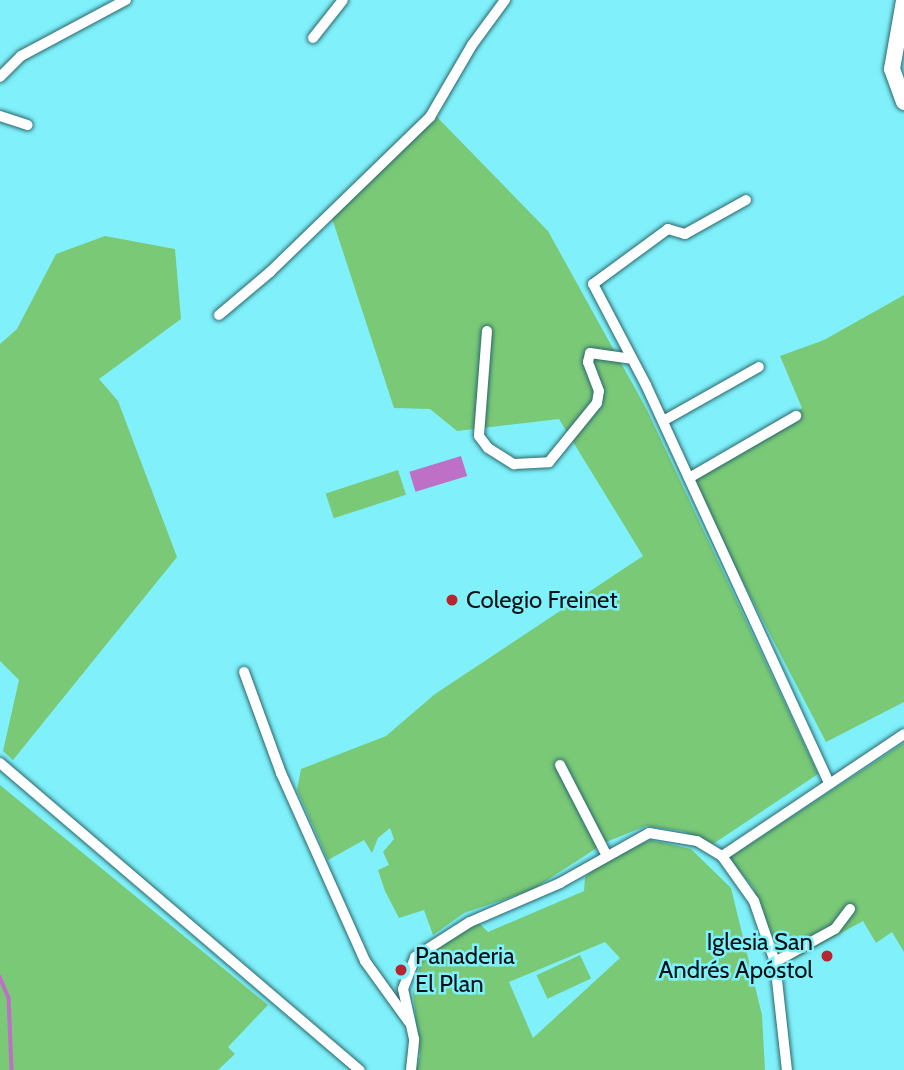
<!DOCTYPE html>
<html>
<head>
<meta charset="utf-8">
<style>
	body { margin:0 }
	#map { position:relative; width:904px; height:1070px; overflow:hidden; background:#80f1fb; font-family:Cabin,sans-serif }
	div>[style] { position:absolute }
	.green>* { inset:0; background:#7ac977; transform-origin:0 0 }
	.water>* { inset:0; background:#bd70c6; transform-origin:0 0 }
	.stream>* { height:3.5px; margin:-1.75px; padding:0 1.75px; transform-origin:1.75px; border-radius:1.75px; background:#bd70c6 }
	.roads { filter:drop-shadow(0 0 2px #2a676c) drop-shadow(0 0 2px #2a676c) }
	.street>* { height:10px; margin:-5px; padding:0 5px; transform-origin:5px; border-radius:5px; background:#fff }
	.secondary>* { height:16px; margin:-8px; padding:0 8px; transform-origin:8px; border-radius:8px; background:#fff }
	.dots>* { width:19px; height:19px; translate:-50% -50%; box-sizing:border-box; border:4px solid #80f1fb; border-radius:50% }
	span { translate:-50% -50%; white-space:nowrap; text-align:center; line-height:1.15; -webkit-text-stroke:5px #80f1fb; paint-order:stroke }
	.poi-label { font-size:24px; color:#001214 }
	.left { translate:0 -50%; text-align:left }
	.right { translate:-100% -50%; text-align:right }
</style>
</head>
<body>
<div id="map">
	<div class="green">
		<div style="clip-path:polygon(437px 117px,548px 231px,647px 410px,818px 774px,713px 844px,682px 831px,646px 826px,606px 842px,532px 890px,464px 913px,433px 935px,424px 910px,399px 918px,385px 891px,378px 870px,389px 865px,383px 852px,394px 839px,390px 828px,378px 838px,372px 853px,364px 840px,328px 860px,297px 790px,301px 769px,386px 736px,435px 694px,643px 556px,559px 419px,457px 431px,430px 409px,394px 408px,330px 212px)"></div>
		<div style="clip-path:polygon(105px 236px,175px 249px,181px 319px,99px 379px,118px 401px,177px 557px,13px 760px,3px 751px,19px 680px,0 661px,0 344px,17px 329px,56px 254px)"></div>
		<div style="clip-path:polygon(904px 295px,904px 702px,826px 742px,688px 476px,802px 408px,780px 356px,824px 340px)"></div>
		<div style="left:398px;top:470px;width:26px;height:76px;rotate:72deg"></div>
		<div style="clip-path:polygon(904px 743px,904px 952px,892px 932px,876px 943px,863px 921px,778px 968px,753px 887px,729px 858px)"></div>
		<div style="clip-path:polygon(0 785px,268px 1005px,228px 1047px,235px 1054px,218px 1070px,0 1070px)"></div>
		<div style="clip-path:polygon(evenodd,651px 840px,691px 849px,731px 888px,762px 1015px,765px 1070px,416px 1070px,420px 1056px,413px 994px,422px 956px,477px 921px,488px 932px,584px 891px,585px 877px,614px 854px,651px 840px,605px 942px,620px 958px,533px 1038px,509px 982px,605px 942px)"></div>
		<div style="left:580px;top:955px;width:26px;height:48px;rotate:65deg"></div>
	</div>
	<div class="water">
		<div style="left:461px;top:456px;width:21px;height:54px;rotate:73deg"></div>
	</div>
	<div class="stream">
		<div style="left:0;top:977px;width:23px;rotate:67deg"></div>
		<div style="left:9px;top:998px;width:72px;rotate:87.6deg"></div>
	</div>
	<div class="roads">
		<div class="street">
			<div style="left:313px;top:38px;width:48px;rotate:-51.7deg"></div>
			<div style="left:0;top:77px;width:30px;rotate:-45deg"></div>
			<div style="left:21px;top:56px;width:119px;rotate:-28.1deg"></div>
			<div style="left:0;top:116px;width:29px;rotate:18deg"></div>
			<div style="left:746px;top:200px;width:70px;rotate:150.9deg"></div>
			<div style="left:685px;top:234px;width:18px;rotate:-164deg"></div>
			<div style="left:668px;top:229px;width:93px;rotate:143.7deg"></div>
			<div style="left:593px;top:284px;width:114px;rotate:62.3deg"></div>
			<div style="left:646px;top:385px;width:437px;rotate:65.3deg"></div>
			<div style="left:219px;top:315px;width:67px;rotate:-40.1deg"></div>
			<div style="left:270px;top:272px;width:223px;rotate:-44.1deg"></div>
			<div style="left:430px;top:117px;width:83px;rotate:-59.7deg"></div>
			<div style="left:472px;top:45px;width:56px;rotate:-53.7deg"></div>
			<div style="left:487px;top:331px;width:105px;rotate:94.4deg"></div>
			<div style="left:479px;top:436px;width:15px;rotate:53deg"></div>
			<div style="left:488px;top:448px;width:31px;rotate:32deg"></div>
			<div style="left:514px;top:464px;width:35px;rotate:-3deg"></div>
			<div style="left:549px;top:462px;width:76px;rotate:-50.9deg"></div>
			<div style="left:597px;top:403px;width:12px;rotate:-81deg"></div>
			<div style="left:599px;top:391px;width:31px;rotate:-111deg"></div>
			<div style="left:588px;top:362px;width:9px;rotate:-77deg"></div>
			<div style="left:590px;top:353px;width:42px;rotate:8.1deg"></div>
			<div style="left:663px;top:421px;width:110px;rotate:-29.4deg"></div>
			<div style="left:689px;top:478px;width:124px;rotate:-30.1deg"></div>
			<div style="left:244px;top:672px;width:108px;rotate:69.9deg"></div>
			<div style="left:281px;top:773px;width:206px;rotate:65.9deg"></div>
			<div style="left:365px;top:961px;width:75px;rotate:54.2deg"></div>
			<div style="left:0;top:763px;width:473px;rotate:40.5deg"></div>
			<div style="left:560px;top:765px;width:100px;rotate:62.7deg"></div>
			<div style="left:722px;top:856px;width:219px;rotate:-33.8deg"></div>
			<div style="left:775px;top:962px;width:68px;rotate:-28.8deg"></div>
			<div style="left:835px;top:929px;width:25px;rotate:-53deg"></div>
			<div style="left:411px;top:1070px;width:31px;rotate:-84deg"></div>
			<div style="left:414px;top:1039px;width:51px;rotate:-102.4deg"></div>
			<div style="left:403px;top:989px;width:34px;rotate:-69deg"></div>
			<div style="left:415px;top:957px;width:65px;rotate:-32.5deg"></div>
			<div style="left:470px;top:922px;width:98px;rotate:-23.4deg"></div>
			<div style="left:560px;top:883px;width:102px;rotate:-29.3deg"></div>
			<div style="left:649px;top:833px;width:49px;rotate:9.5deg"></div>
			<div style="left:697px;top:841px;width:29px;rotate:31deg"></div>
			<div style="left:722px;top:856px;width:55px;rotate:54.6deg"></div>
			<div style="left:754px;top:901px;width:65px;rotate:71deg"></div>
			<div style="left:775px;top:962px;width:109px;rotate:83.7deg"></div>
		</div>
		<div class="secondary">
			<div style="left:904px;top:1px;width:69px;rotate:100deg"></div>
			<div style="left:892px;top:69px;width:35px;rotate:70deg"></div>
		</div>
	</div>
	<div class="dots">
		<div style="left:452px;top:600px;background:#b6262f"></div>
		<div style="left:827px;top:956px;background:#b6262f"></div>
		<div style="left:401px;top:970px;background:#b6262f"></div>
	</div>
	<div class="poi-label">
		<span class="left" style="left:466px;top:600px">Colegio Freinet</span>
		<span class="right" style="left:813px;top:956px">Iglesia San<br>Andrés Apóstol</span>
		<span class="left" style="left:415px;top:970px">Panaderia<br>El Plan</span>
	</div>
</div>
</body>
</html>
